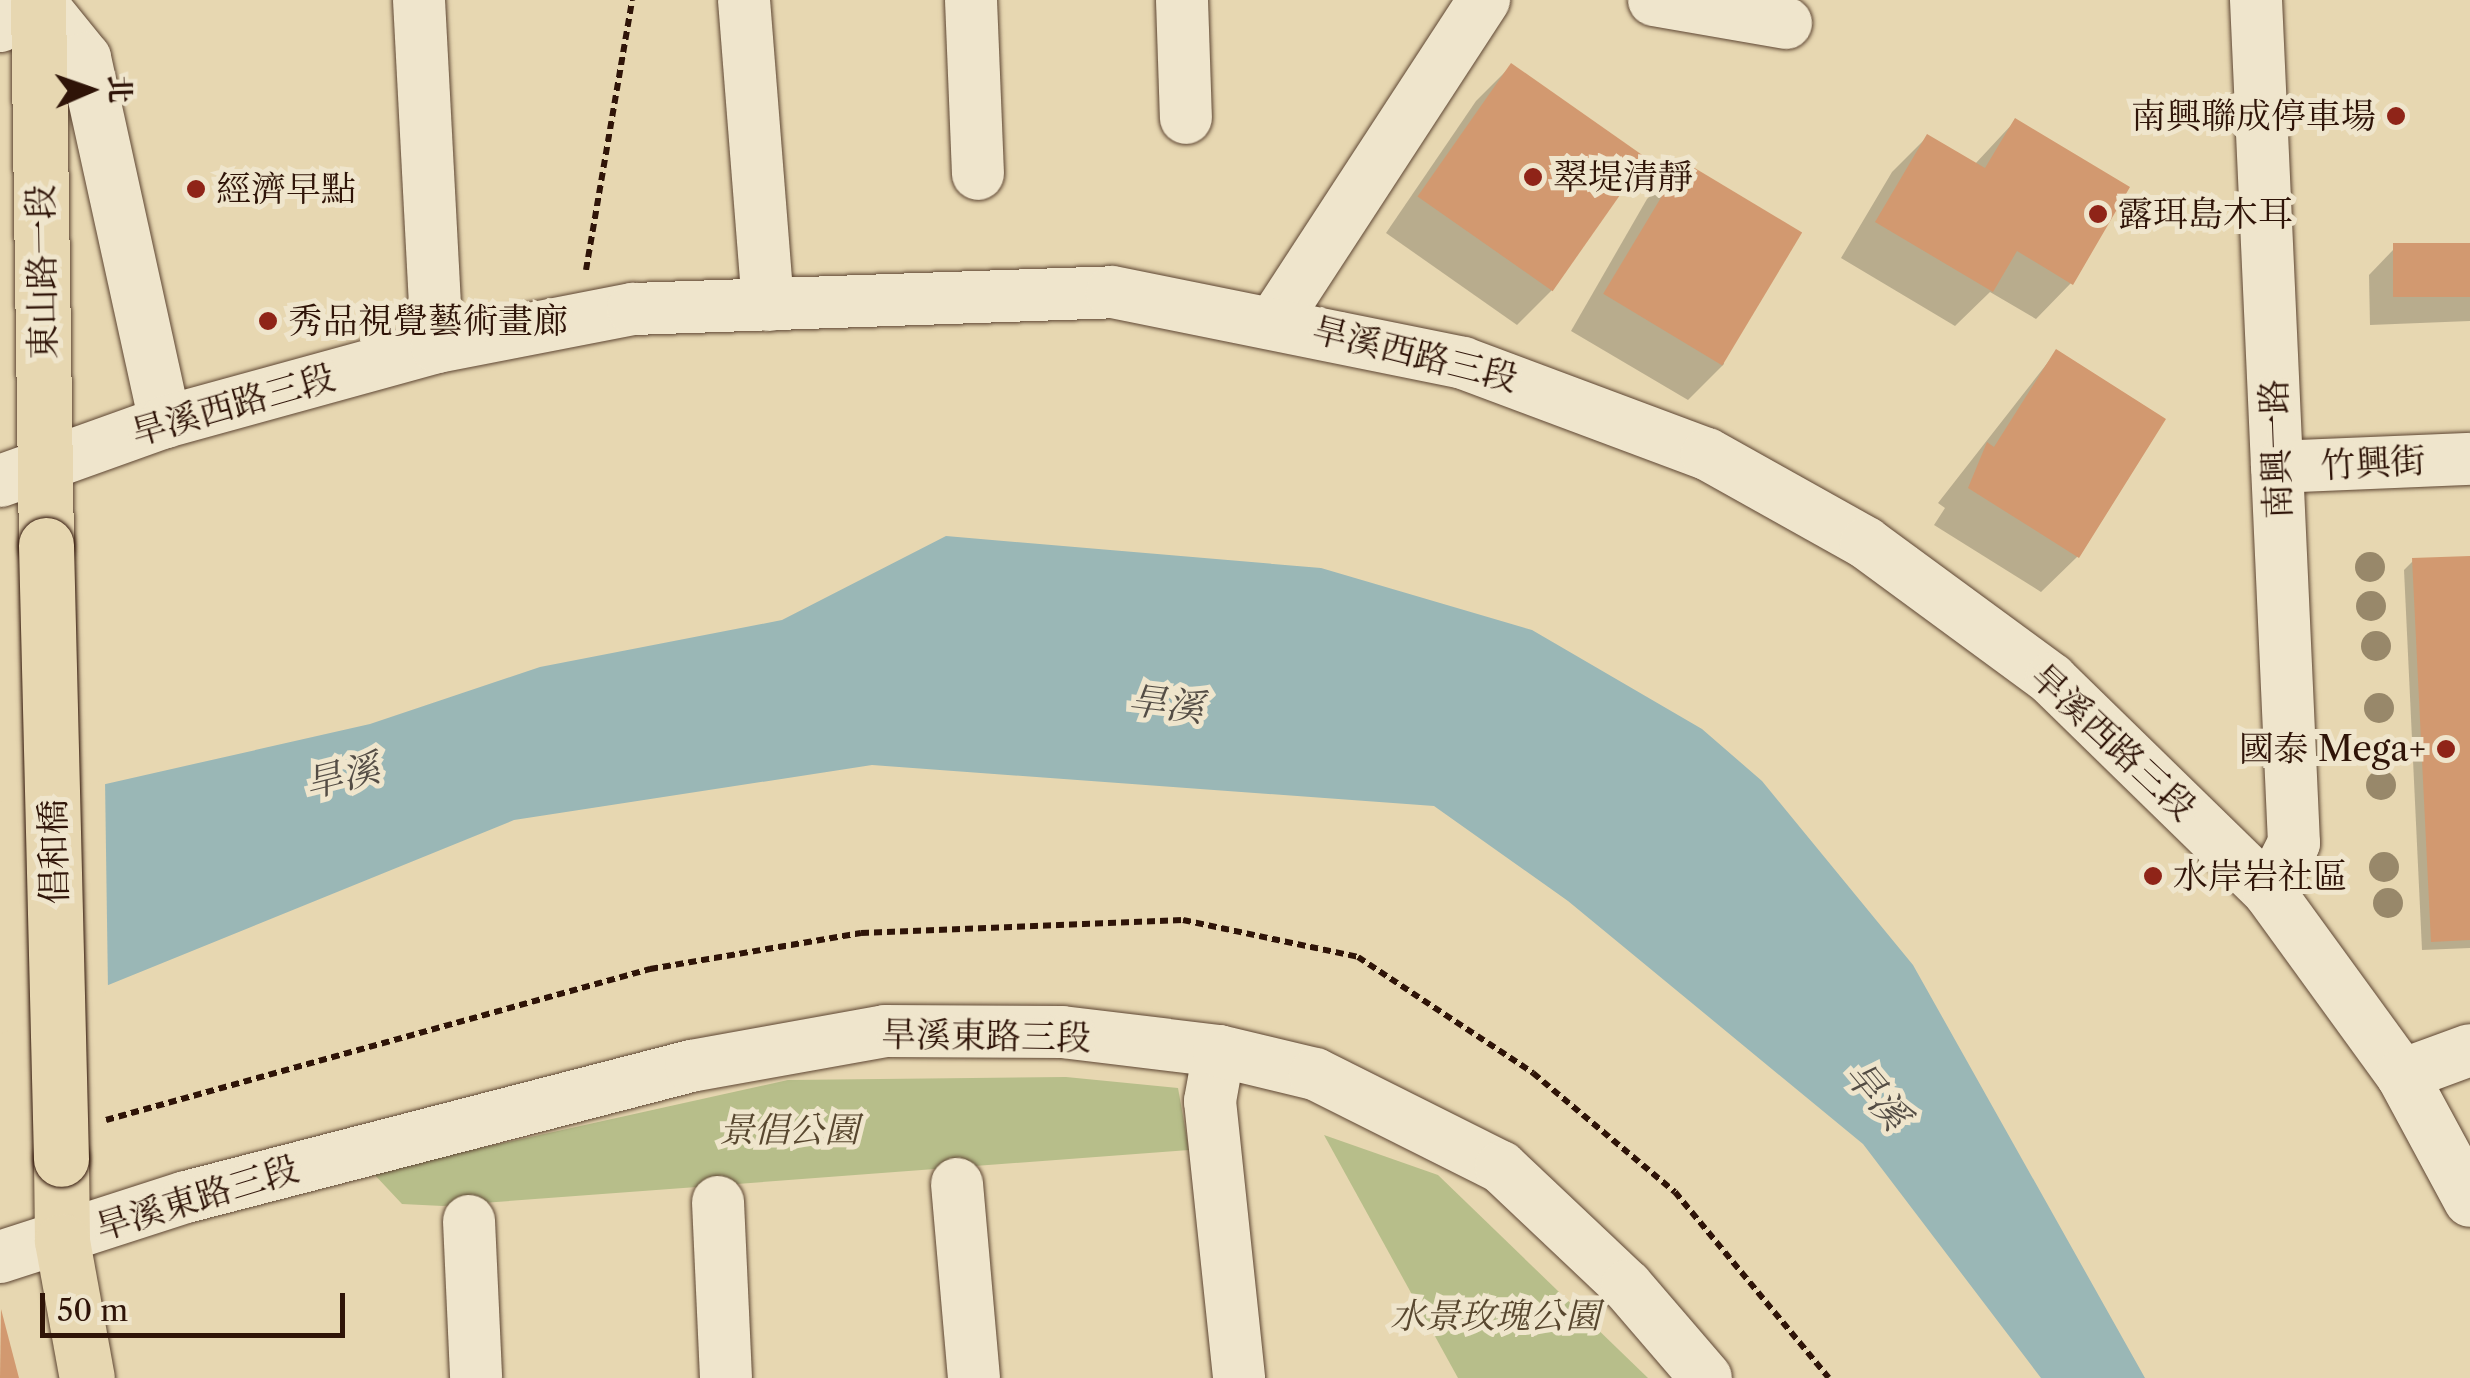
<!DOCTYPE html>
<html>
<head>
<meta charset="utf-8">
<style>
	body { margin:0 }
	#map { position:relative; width:2470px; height:1378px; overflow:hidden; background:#e7d7b1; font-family:"Libre Caslon Text","Noto Serif TC",serif }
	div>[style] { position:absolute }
	.green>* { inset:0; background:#b7be8a }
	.water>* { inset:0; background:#9ab7b6 }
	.pier>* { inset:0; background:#e7d7b1 }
	.shadow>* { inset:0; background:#0003 }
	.building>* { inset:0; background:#d29970; transform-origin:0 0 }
	.path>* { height:6px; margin-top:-3px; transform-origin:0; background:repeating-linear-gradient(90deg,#2f1408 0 8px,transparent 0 13px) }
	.roads { filter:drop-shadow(0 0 2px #5d4532) drop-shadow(0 0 2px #5d4532) }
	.minor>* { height:52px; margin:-26px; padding:0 26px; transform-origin:26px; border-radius:26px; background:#efe5cc }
	.major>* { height:55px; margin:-27.5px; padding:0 27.5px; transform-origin:27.5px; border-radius:27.5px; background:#e7d7b1 }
	.bridges { filter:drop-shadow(0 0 2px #2f1408) drop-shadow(0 0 2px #2f1408) }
	.major-bridge>* { height:55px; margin:-27.5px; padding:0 27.5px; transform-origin:27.5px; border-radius:27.5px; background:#e7d7b1 }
	.trees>* { width:30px; height:30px; margin:-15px; border-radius:50%; background:#98886a }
	.dots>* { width:28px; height:28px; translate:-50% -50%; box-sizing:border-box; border:5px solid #efe5cc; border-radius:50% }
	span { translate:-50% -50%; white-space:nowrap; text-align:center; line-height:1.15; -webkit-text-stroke:10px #efe5cc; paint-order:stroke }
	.poi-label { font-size:35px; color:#2f1408 }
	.right { translate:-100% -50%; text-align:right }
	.left { translate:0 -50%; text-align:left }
	.street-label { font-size:35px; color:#2f1408 }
	.park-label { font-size:35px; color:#58472f; font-style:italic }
	.water-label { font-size:38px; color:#544d45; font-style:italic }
	.north { position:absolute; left:40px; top:40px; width:100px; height:100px; -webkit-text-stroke:8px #efe5cc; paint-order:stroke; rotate:88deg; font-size:28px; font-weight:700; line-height:40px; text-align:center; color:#2f1408 }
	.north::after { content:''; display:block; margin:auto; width:35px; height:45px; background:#2f1408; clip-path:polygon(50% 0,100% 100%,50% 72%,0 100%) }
	.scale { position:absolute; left:40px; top:1293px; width:305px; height:45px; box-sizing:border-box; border:5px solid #2f1408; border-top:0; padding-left:12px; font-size:30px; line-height:35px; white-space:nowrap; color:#2f1408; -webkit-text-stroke:8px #efe5cc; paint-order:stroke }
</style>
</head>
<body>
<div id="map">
	<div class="green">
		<div style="clip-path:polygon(1066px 1077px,1178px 1088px,1189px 1150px,443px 1206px,402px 1204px,372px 1172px,788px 1080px)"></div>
		<div style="clip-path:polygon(1324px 1135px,1438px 1175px,1648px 1378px,1458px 1378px)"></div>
	</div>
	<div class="water">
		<div style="clip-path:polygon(946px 536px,1321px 568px,1532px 630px,1702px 729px,1762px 781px,1913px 965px,2145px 1378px,2041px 1378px,1863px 1144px,1568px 901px,1434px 806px,872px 765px,514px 820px,0 1029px,0 808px,370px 724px,540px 667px,782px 620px)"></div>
	</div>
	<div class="pier">
		<div style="clip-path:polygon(105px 780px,108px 991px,0 1034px,0 802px)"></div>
	</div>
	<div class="shadow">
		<div style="clip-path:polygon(1511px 66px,1553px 289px,1517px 325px,1386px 233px,1476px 101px)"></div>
		<div style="clip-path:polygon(2015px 121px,2071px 283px,2036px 319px,1990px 292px,1955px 326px,1841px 258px,1892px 172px,1927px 137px,1975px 164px)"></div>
		<div style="clip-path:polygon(1683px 164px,1724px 364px,1688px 400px,1571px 331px,1647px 199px)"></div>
		<div style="clip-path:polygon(2470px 246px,2470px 321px,2370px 325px,2369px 275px,2394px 249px)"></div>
		<div style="clip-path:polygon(2056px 352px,2162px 420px,2077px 557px,2041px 592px,1934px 525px,1945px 508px,1938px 503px)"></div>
		<div style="clip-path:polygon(2470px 558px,2470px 948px,2422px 950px,2404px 570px,2413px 561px)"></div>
	</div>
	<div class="building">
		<div style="left:1511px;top:63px;width:165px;height:163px;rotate:35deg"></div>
		<div style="clip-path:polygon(2015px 118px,2130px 187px,2073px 285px,2017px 251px,1993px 292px,1875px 222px,1927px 134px,1985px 168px)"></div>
		<div style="left:1683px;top:161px;width:139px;height:155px;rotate:31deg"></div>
		<div style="left:2470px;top:243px;width:54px;height:77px;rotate:90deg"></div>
		<div style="clip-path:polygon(2056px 349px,2166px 419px,2079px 558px,1968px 488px,1987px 442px,1994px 447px)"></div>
		<div style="clip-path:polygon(2470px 556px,2470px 940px,2431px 942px,2412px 558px)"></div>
		<div style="clip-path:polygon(1px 1309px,19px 1378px,0 1378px)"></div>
	</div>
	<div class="path">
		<div style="left:586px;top:270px;width:274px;rotate:-80.3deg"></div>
		<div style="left:106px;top:1120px;width:565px;rotate:-15.51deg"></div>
		<div style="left:650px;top:969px;width:214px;rotate:-9.7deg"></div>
		<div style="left:861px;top:933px;width:322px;rotate:-2.3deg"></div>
		<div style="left:1183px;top:920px;width:179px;rotate:11.9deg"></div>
		<div style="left:1358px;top:957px;width:210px;rotate:33.5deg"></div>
		<div style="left:1533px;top:1073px;width:185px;rotate:40deg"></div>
		<div style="left:1675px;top:1192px;width:241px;rotate:50.4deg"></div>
	</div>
	<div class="roads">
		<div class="minor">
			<div style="left:419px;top:0;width:347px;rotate:87deg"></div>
			<div style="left:744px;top:0;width:306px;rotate:85.5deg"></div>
			<div style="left:971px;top:0;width:174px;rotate:87.7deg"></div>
			<div style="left:1182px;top:0;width:118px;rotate:88.1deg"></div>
			<div style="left:1654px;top:0;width:134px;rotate:9.9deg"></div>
			<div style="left:2256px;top:0;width:844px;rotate:87.42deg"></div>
			<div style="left:2294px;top:843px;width:55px;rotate:117deg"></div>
			<div style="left:0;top:26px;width:46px;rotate:-34.4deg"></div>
			<div style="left:38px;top:0;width:75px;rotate:51deg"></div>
			<div style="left:85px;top:58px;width:373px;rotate:77.6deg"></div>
			<div style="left:1276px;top:319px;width:381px;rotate:-56.9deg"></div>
			<div style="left:2277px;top:467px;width:193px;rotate:-2.4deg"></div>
			<div style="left:0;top:481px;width:175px;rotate:-19.7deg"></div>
			<div style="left:165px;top:422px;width:282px;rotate:-15.4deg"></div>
			<div style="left:437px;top:347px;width:200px;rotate:-11deg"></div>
			<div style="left:633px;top:309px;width:479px;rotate:-2deg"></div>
			<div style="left:1112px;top:292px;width:358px;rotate:11.4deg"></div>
			<div style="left:1463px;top:363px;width:260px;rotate:20.5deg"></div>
			<div style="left:1707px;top:454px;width:182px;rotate:29.2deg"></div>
			<div style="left:1866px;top:543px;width:230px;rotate:36.3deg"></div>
			<div style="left:2051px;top:679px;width:305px;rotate:44.3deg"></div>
			<div style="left:2269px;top:892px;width:226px;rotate:54deg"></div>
			<div style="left:2402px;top:1075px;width:143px;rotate:61.6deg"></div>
			<div style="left:1219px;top:1051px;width:51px;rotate:100.2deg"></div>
			<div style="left:1210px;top:1101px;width:279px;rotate:84deg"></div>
			<div style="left:2402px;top:1075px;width:72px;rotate:-20.2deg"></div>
			<div style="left:957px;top:1184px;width:195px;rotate:85deg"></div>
			<div style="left:718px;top:1202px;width:176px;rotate:87.4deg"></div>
			<div style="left:469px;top:1221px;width:157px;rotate:87.4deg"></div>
			<div style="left:0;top:1257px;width:195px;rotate:-17.9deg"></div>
			<div style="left:186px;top:1197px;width:522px;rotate:-14.54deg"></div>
			<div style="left:691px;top:1066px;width:197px;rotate:-10.2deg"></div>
			<div style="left:885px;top:1031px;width:177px;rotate:0.3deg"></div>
			<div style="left:1062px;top:1032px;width:158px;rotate:6.9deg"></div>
			<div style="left:1219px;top:1051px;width:99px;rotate:13.5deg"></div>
			<div style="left:1315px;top:1074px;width:208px;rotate:26.6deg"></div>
			<div style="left:1501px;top:1167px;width:173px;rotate:43.4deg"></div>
			<div style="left:1627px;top:1286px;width:121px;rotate:49.3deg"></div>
		</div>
		<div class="major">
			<div style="left:38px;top:0;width:545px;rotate:89.16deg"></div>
			<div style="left:61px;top:1159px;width:82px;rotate:89.3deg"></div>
			<div style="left:62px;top:1241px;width:139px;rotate:79.7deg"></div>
		</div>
	</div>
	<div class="bridges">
		<div class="major-bridge">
			<div style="left:46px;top:545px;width:614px;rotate:88.6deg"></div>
		</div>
	</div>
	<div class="trees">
		<div style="left:2370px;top:567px"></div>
		<div style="left:2371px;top:606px"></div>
		<div style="left:2376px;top:646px"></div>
		<div style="left:2379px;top:708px"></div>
		<div style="left:2381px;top:785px"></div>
		<div style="left:2384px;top:867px"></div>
		<div style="left:2388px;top:903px"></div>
	</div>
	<div class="dots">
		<div style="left:2396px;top:116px;background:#8f2418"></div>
		<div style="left:1533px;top:177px;background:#8f2418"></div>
		<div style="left:196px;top:189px;background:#8f2418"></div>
		<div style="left:2098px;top:214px;background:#8f2418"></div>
		<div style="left:268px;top:321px;background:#8f2418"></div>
		<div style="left:2446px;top:749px;background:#8f2418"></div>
		<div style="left:2153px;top:876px;background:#8f2418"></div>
	</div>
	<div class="poi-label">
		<span class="right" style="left:2376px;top:116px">南興聯成停車場</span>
		<span class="left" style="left:1553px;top:177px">翠堤清靜</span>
		<span class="left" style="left:216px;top:189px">經濟早點</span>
		<span class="left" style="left:2118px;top:214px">露珥島木耳</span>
		<span class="left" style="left:288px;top:321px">秀品視覺藝術畫廊</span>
		<span class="right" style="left:2426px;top:749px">國泰 Mega+</span>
		<span class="left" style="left:2173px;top:876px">水岸岩社區</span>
	</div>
	<div class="street-label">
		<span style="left:42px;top:272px;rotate:-91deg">東山路一段</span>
		<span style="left:1415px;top:354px;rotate:14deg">旱溪西路三段</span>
		<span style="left:233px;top:405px;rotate:-16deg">旱溪西路三段</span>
		<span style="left:2276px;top:449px;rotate:-92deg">南興一路</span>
		<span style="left:2373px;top:463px;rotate:-3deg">竹興街</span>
		<span style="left:2113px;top:742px;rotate:43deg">旱溪西路三段</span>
		<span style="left:54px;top:852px;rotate:-91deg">倡和橋</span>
		<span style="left:986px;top:1036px;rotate:1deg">旱溪東路三段</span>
		<span style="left:197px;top:1198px;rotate:-17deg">旱溪東路三段</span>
	</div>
	<div class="park-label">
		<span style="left:789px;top:1130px">景倡公園</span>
		<span style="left:1495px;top:1316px">水景玫瑰公園</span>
	</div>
	<div class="water-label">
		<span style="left:1166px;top:704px;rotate:7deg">旱溪</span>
		<span style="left:342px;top:776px;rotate:-14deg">旱溪</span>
		<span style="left:1877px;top:1095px;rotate:50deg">旱溪</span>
	</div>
	<div class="north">北</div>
	<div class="scale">50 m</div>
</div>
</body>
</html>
